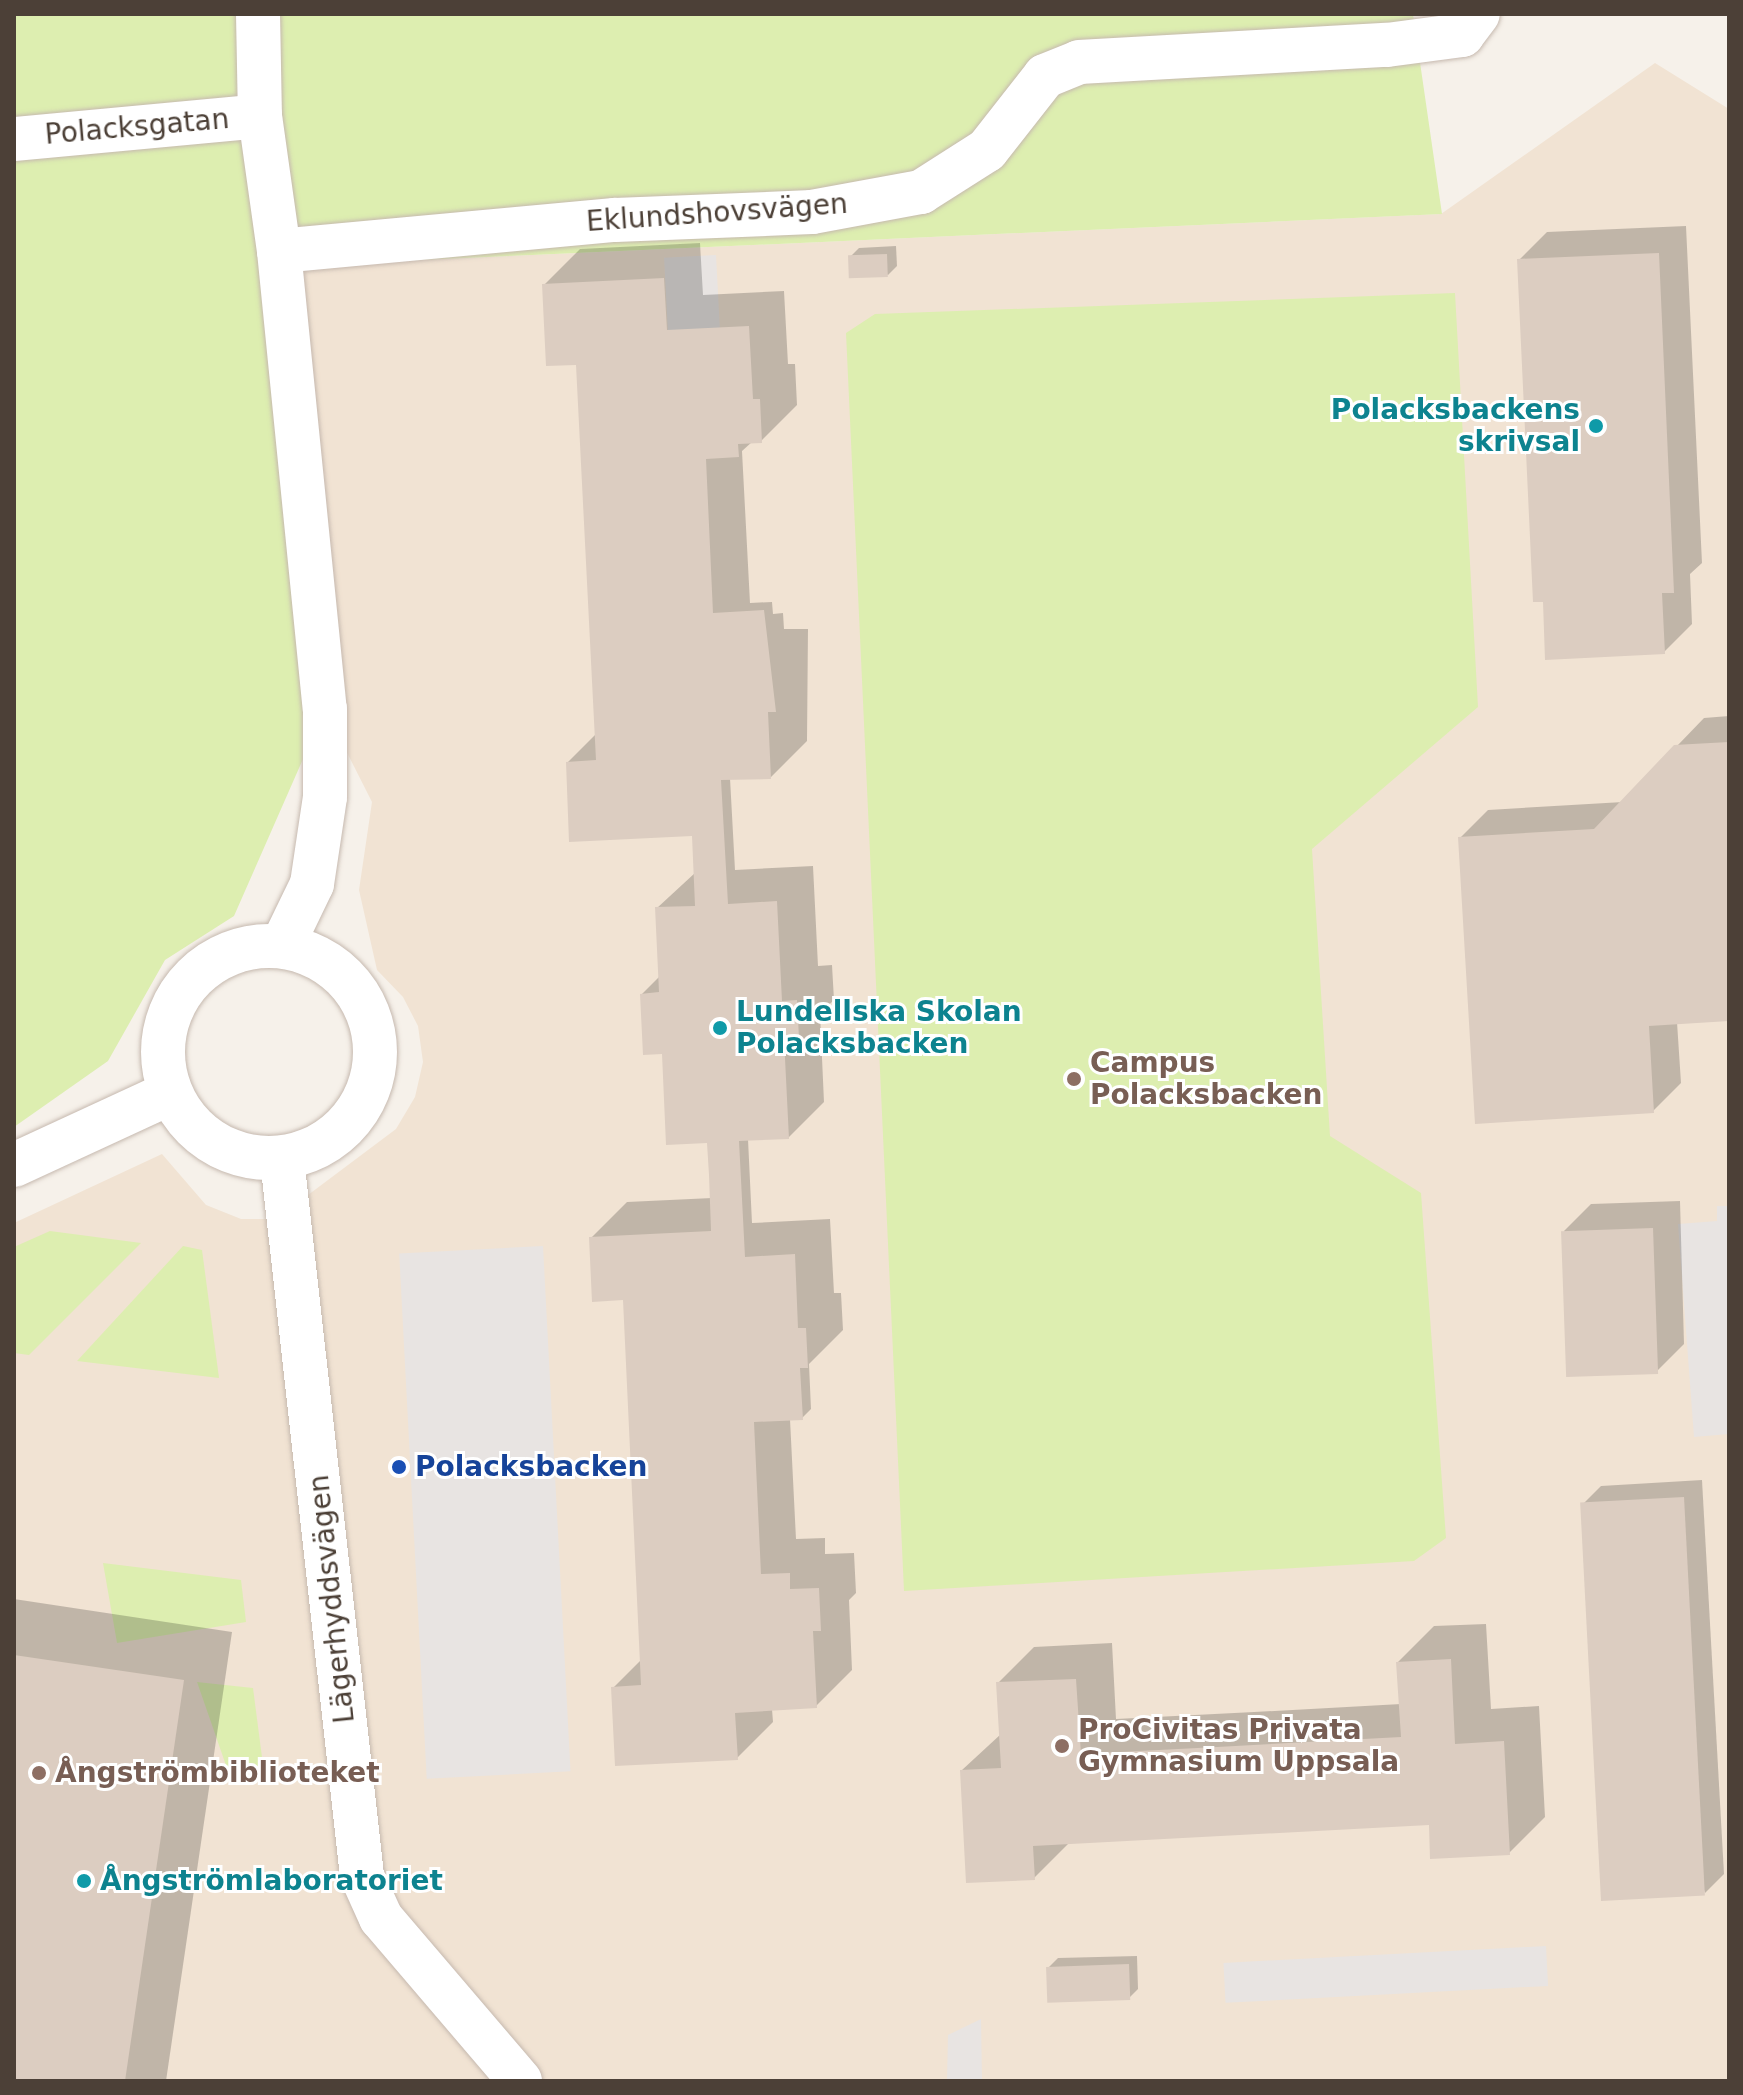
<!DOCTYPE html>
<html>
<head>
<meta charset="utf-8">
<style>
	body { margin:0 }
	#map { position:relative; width:1743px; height:2095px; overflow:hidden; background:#f6f1ea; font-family:"DejaVu Sans",sans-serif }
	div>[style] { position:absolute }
	.education>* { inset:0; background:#f1e3d3 }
	.green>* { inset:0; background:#ddeeb0 }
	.parking>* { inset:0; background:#e8e4e2; transform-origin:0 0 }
	.shadow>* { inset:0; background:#0003 }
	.building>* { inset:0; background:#dccdc1; transform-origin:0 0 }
	.roads { filter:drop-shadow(0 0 2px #c6b9af) drop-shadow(0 0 2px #c6b9af) }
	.street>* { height:44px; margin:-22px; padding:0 22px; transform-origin:22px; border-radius:22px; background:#fff }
	.street>.ring { margin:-22px; padding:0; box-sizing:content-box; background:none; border:44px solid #fff; border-radius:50% }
	.dots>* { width:22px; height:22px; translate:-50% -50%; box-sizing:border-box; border:4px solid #fff; border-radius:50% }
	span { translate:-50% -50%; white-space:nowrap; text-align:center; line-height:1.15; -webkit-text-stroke:6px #fff; paint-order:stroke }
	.street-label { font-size:28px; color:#4c4037 }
	.culture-label { font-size:28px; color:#0d838f; font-weight:700 }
	.right { translate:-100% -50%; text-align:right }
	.left { translate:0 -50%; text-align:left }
	.education-label { font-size:28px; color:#785e54; font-weight:700 }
	.transit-label { font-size:28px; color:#164399; font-weight:700 }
	.frame { position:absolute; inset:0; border:16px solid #4c4037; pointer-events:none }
</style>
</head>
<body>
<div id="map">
	<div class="education">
		<div style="clip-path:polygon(1655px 63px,1729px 109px,1729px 2081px,14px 2081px,14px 1223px,162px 1154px,206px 1205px,241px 1219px,276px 1219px,396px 1129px,415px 1097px,423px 1062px,418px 1026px,403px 997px,377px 970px,359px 890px,372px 802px,325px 709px,279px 251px,400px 261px,1441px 214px)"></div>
	</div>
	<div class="green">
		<div style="clip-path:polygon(14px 14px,1413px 14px,1442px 214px,399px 261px,279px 251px,325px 709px,234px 916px,165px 960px,108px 1061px,14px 1127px)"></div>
		<div style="clip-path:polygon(1455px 293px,1478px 707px,1312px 849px,1330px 1136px,1421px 1193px,1446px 1538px,1414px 1561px,904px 1591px,846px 333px,875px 314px)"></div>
		<div style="clip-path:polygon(50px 1231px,141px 1243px,29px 1355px,14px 1353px,14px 1247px)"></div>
		<div style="clip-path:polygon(183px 1246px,202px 1250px,219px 1378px,77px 1361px)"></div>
		<div style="clip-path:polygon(103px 1563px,241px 1580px,246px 1622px,117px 1643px)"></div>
		<div style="clip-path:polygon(197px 1682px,253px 1688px,263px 1765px,229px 1774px)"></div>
	</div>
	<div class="parking">
		<div style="left:716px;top:255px;width:73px;height:52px;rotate:87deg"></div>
		<div style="clip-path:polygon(1717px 1206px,1729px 1206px,1729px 1434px,1694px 1437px,1678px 1224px,1717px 1221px)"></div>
		<div style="left:543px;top:1246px;width:526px;height:144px;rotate:87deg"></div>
		<div style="left:1546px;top:1946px;width:40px;height:323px;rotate:87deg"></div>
		<div style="clip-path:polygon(981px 2019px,982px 2081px,947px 2081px,948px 2035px)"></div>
	</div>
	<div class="shadow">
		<div style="clip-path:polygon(1686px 226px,1702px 563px,1690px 574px,1692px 624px,1664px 652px,1519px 260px,1547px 232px)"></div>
		<div style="clip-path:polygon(700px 243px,703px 295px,784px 291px,788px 364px,795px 364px,797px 405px,761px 441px,752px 442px,742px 451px,750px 603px,772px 602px,773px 614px,783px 613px,784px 629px,808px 629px,807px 741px,771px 777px,730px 778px,735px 870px,813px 866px,818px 966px,832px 965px,834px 1000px,820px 1013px,824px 1102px,788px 1138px,748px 1139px,752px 1223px,830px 1219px,834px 1293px,841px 1293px,843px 1330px,809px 1364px,811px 1409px,802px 1418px,790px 1419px,796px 1539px,825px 1538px,825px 1554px,854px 1553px,856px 1593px,849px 1600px,852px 1670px,816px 1706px,772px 1709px,773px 1722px,737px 1758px,613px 1688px,642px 1659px,625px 1298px,591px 1238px,627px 1202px,712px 1198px,709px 1144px,664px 1052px,642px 994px,660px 976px,657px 908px,696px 872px,694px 833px,568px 762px,596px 734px,578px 363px,544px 285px,580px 249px)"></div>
		<div style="clip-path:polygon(896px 246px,897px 266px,888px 275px,850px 257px,859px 248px)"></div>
		<div style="clip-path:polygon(1729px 716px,1729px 1019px,1677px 1022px,1681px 1083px,1653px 1111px,1460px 838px,1488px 810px,1623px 802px,1704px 718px)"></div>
		<div style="clip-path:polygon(1680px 1201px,1684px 1344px,1656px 1372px,1564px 1231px,1591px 1204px)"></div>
		<div style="clip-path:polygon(1702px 1480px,1724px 1874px,1705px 1893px,1582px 1505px,1601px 1486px)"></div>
		<div style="clip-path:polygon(14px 1599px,232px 1632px,166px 2081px,14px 2081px)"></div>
		<div style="clip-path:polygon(1486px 1624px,1491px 1709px,1539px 1706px,1545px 1817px,1509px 1853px,1430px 1823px,1070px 1842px,1034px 1878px,962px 1770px,1001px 1734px,998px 1683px,1034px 1647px,1112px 1643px,1116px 1719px,1254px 1712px,1401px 1704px,1398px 1662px,1434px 1626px)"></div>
		<div style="clip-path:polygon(1137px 1956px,1138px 1989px,1129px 1998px,1049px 1967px,1058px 1958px)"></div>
	</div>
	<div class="building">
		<div style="clip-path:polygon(1659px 253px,1674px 593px,1662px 593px,1665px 654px,1545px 660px,1543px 602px,1533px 602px,1517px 259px)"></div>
		<div style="left:887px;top:254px;width:23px;height:39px;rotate:88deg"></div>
		<div style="clip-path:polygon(664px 278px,667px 330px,749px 326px,753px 399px,760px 399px,762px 443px,738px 444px,739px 457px,706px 459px,713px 613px,764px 610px,776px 712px,768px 712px,771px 779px,721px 780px,728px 904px,777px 901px,782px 1001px,797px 1000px,799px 1038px,784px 1038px,789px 1139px,739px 1141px,745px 1257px,795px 1254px,798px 1328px,806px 1328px,808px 1368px,800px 1368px,803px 1420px,754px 1422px,761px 1574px,790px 1573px,790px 1589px,819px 1588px,821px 1631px,813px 1631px,817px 1708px,735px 1713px,738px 1760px,615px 1766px,611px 1687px,641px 1685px,623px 1300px,592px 1302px,589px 1237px,711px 1231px,709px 1175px,707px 1143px,666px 1145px,662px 1054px,643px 1055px,640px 994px,659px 992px,655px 907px,695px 906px,692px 836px,569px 842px,566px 762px,596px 760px,576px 365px,546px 366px,542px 284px)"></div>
		<div style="clip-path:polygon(1729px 742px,1729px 1021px,1649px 1026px,1654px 1113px,1475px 1124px,1458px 837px,1594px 829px,1674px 745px)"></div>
		<div style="left:1653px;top:1228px;width:146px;height:92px;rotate:88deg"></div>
		<div style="left:1684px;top:1497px;width:399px;height:104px;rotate:87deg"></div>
		<div style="clip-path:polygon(14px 1655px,184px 1680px,125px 2081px,14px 2081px)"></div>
		<div style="clip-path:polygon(1451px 1659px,1455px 1744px,1504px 1741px,1510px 1855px,1430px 1859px,1429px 1825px,1033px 1846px,1035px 1880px,966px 1883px,960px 1770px,1001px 1768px,996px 1682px,1076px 1679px,1081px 1754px,1217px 1747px,1401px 1737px,1396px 1662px)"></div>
		<div style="left:1129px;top:1964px;width:36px;height:83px;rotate:88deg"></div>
	</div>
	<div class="roads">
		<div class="street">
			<div style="left:258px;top:14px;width:102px;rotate:88.9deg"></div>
			<div style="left:260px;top:116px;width:136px;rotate:82deg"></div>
			<div style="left:279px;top:251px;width:460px;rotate:84.3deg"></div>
			<div style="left:325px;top:709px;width:88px;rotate:90deg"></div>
			<div style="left:325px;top:797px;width:88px;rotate:98.5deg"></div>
			<div style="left:312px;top:884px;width:69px;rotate:115.8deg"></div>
			<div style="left:14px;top:139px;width:247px;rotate:-5.3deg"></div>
			<div style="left:279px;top:251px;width:337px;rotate:-5.3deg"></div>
			<div style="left:615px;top:220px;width:197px;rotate:-2.3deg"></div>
			<div style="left:812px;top:212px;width:111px;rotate:-10.4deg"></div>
			<div style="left:921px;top:192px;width:78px;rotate:-32.5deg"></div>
			<div style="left:987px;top:150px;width:94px;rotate:-51.9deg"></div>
			<div style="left:1045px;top:76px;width:37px;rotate:-22deg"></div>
			<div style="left:1079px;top:62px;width:308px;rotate:-3.2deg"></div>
			<div style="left:1387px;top:45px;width:76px;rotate:-7.6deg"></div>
			<div style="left:1462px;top:35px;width:26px;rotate:-53deg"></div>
			<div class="ring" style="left:163px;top:946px;width:168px;height:168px"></div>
			<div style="left:282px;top:1159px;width:721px;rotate:83.63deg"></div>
			<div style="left:362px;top:1876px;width:46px;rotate:65.7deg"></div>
			<div style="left:381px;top:1918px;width:214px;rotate:49.5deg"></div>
			<div style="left:14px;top:1165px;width:170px;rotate:-24.8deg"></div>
		</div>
	</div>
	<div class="dots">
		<div style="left:1596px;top:426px;background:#0f9aa8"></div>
		<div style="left:720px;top:1028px;background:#0f9aa8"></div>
		<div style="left:1074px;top:1079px;background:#8d6e63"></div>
		<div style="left:399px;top:1467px;background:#1a4fb4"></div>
		<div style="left:1062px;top:1746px;background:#8d6e63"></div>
		<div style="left:39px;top:1773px;background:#8d6e63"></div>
		<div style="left:84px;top:1881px;background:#0f9aa8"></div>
	</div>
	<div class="street-label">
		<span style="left:137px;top:127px;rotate:-5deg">Polacksgatan</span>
		<span style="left:717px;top:213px;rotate:-4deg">Eklundshovsvägen</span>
		<span style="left:332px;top:1599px;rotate:-96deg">Lägerhyddsvägen</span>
	</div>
	<div class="culture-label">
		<span class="right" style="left:1580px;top:426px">Polacksbackens<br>skrivsal</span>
		<span class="left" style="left:736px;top:1028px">Lundellska Skolan<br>Polacksbacken</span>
		<span class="left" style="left:100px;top:1881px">Ångströmlaboratoriet</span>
	</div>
	<div class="education-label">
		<span class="left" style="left:1090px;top:1079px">Campus<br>Polacksbacken</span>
		<span class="left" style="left:1078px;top:1746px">ProCivitas Privata<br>Gymnasium Uppsala</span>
		<span class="left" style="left:55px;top:1773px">Ångströmbiblioteket</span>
	</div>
	<div class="transit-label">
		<span class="left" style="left:415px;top:1467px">Polacksbacken</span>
	</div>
	<div class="frame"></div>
</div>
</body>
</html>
